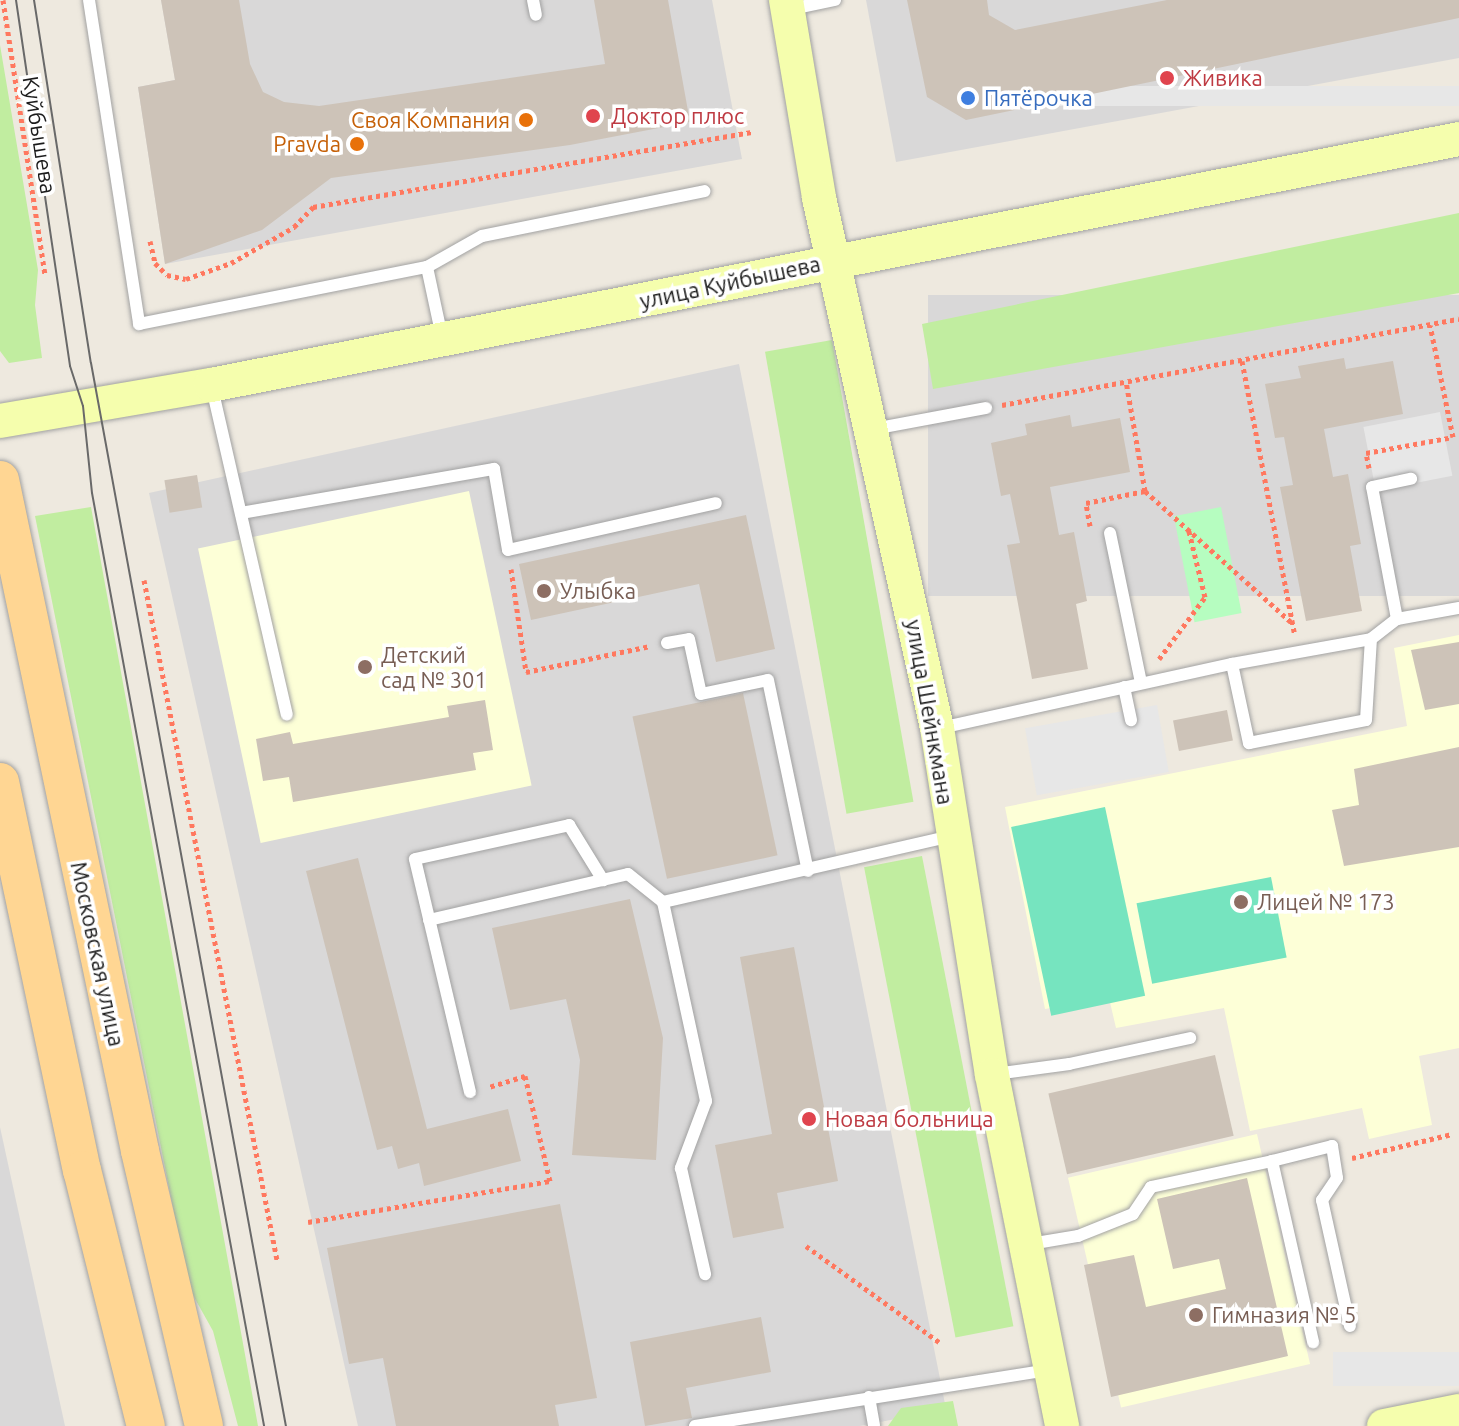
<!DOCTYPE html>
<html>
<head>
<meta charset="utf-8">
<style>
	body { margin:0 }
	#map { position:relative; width:1459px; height:1426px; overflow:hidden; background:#eee9df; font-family:Ubuntu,sans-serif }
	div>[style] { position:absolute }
	.residential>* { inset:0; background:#d9d8d8; transform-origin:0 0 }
	.education>* { inset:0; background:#fdffd7; transform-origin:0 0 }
	.grass>* { inset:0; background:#c1eda0; transform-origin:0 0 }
	.park>* { inset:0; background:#b6fdc0; transform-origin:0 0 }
	.pitch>* { inset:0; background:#76e4bf; transform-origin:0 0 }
	.parking>* { inset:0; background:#e7e7e7; transform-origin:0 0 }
	.building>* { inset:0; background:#cdc3b8; transform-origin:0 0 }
	.path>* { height:5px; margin-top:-2.5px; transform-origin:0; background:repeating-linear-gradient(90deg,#ff785f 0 4px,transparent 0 8px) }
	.roads { filter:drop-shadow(0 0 2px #a2a2a2) drop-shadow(0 0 2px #a2a2a2) }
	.lane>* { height:12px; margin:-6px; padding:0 6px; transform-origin:6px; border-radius:6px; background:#fff }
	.secondary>* { height:34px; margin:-17px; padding:0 17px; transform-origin:17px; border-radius:17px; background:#f5fead }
	.primary>* { height:38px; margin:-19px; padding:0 19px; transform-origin:19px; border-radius:19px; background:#ffd693 }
	.tram>* { height:2px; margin:-1px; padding:0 1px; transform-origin:1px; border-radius:1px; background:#696969 }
	.dots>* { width:22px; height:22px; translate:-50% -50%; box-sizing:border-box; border:4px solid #fff; border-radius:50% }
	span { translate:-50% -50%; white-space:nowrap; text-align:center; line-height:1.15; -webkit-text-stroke:7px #fff; paint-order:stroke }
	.health-label { font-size:22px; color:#be3a42 }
	.left { translate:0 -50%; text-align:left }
	.shop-label { font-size:22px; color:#366cbe }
	.food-label { font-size:22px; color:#c56008 }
	.right { translate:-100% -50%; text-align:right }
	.street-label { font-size:22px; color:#1b1b1b }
	.education-label { font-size:22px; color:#785e54 }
</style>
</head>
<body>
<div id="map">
	<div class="residential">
		<div style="clip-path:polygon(161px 0,712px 0,742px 159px,165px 264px,138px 87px,175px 80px)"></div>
		<div style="clip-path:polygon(866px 0,1459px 0,1459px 58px,896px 162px)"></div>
		<div style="left:1459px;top:295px;width:301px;height:531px;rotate:90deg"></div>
		<div style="clip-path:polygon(739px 364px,946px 1409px,860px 1426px,358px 1426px,149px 493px)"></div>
		<div style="clip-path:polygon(0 1127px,65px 1426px,0 1426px)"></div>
	</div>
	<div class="education">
		<div style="left:469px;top:491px;width:301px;height:277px;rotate:78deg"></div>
		<div style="clip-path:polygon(1459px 635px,1459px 1048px,1419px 1056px,1432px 1125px,1369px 1139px,1362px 1108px,1250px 1131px,1224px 1008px,1116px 1028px,1109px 998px,1045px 1009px,1005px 807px,1407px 726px,1394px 648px)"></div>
		<div style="left:1257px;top:1134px;width:236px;height:194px;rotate:77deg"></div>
	</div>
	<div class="grass">
		<div style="clip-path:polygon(0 45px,38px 270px,35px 305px,42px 358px,9px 363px,0 351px)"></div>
		<div style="clip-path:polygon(1459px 213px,1459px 293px,933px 389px,922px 324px)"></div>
		<div style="left:832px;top:340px;width:469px;height:68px;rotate:80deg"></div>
		<div style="clip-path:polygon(91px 507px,258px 1426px,238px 1426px,213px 1331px,189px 1288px,35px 516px)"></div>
		<div style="left:922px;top:856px;width:479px;height:59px;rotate:79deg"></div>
		<div style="clip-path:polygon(953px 1401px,958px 1426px,888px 1426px,901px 1408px)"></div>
	</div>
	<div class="park">
		<div style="left:1221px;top:507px;width:108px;height:48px;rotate:79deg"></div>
	</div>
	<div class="pitch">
		<div style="left:1105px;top:807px;width:193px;height:96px;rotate:78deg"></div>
		<div style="left:1271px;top:877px;width:82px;height:137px;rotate:79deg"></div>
	</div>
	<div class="parking">
		<div style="left:1459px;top:86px;width:20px;height:476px;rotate:90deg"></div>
		<div style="left:1440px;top:412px;width:65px;height:78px;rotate:79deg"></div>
		<div style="left:1157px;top:705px;width:68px;height:134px;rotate:80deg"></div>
		<div style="left:1459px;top:1352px;width:34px;height:126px;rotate:90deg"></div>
	</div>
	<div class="building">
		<div style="clip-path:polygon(161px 0,239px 0,250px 64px,263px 92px,284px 102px,319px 106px,605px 64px,594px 0,668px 0,690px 122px,570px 145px,331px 178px,262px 230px,165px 264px,138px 87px,175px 80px)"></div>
		<div style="clip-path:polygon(907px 0,987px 0,989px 15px,1015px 30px,1167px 0,1459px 0,1459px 18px,966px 120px,927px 97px)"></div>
		<div style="clip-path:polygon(1344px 358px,1346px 369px,1393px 361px,1403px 414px,1324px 429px,1333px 477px,1348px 474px,1361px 544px,1350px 546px,1362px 611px,1306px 621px,1280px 487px,1293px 485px,1284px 437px,1275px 438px,1265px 384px,1301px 378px,1298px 366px)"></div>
		<div style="clip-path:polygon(1070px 415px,1072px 427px,1120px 418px,1130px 472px,1050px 487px,1059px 535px,1074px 532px,1087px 601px,1076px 604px,1088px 669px,1032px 679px,1007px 545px,1020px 543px,1010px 494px,1001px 496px,991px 443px,1027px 435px,1025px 424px)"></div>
		<div style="left:197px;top:475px;width:33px;height:33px;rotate:81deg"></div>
		<div style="clip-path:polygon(746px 515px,775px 649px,716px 662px,699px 584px,531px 620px,519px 564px)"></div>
		<div style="clip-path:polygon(1459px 642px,1459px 704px,1425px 710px,1411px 650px)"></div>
		<div style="left:743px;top:693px;width:166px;height:113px;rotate:78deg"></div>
		<div style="clip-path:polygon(485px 700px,493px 750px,473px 753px,476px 770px,293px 802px,289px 777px,263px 781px,256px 739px,290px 732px,293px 744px,449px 717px,447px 706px)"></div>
		<div style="left:1227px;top:710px;width:31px;height:55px;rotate:79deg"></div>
		<div style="clip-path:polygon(1459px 747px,1459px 847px,1344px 866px,1332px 810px,1359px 805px,1354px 769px)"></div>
		<div style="clip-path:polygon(358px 858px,427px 1129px,508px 1109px,521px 1161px,424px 1186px,419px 1163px,398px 1169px,392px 1146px,377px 1150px,306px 871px)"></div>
		<div style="clip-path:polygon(630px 899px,663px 1038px,656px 1160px,572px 1155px,580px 1060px,566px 999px,510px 1010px,492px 928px)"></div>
		<div style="clip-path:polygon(794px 947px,838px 1181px,777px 1193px,784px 1228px,733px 1238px,715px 1145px,772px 1134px,740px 957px)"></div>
		<div style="left:1215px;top:1055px;width:83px;height:171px;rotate:77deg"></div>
		<div style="clip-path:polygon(1247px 1178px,1288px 1356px,1111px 1397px,1084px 1265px,1134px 1255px,1146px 1307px,1226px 1289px,1219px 1259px,1173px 1269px,1157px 1199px)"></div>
		<div style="clip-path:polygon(560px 1204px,597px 1398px,555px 1405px,559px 1426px,396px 1426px,383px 1358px,349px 1364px,327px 1248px)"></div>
		<div style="clip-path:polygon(761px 1317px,771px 1372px,686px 1388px,692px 1418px,645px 1426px,630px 1342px)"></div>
	</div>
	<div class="path">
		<div style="left:3px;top:0;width:278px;rotate:81.3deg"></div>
		<div style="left:150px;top:241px;width:23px;rotate:77deg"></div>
		<div style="left:155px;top:263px;width:17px;rotate:45deg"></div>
		<div style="left:167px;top:275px;width:19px;rotate:12deg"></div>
		<div style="left:186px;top:279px;width:48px;rotate:-19.6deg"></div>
		<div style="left:231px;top:263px;width:73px;rotate:-29.7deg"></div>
		<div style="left:294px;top:227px;width:28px;rotate:-46deg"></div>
		<div style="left:313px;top:207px;width:445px;rotate:-9.7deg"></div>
		<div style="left:1242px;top:361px;width:279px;rotate:79.1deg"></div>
		<div style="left:1002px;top:405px;width:465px;rotate:-10.7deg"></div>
		<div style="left:1369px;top:468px;width:15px;rotate:-101deg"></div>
		<div style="left:1366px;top:453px;width:88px;rotate:-10.4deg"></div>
		<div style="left:1453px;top:437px;width:114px;rotate:-101.6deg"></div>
		<div style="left:1145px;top:491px;width:199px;rotate:41.9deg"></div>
		<div style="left:1090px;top:526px;width:23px;rotate:-100deg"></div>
		<div style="left:1086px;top:503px;width:60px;rotate:-11.5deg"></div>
		<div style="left:1145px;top:491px;width:112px;rotate:-99.8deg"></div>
		<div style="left:511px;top:569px;width:104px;rotate:81.7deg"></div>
		<div style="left:526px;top:672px;width:127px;rotate:-11.8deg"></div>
		<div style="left:144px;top:580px;width:693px;rotate:78.93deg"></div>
		<div style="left:1159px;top:659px;width:77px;rotate:-53.4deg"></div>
		<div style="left:1205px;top:597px;width:72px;rotate:-103.7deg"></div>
		<div style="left:1352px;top:1158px;width:103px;rotate:-13.5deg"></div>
		<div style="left:308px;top:1222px;width:245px;rotate:-9.6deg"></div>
		<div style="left:550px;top:1181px;width:108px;rotate:-103.4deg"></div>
		<div style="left:525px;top:1076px;width:39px;rotate:163deg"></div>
		<div style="left:806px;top:1246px;width:164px;rotate:35.8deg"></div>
	</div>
	<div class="roads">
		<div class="lane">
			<div style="left:89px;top:0;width:328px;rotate:81.2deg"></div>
			<div style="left:139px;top:324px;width:294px;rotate:-11.2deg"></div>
			<div style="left:427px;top:267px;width:63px;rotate:-29.4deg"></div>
			<div style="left:482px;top:236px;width:227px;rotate:-11.4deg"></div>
			<div style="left:533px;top:0;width:15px;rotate:79deg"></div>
			<div style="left:791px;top:9px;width:45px;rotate:-11.6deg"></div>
			<div style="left:427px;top:267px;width:72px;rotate:77.9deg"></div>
			<div style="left:212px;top:388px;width:335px;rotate:77.1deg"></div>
			<div style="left:873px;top:429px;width:115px;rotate:-10.5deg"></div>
			<div style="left:241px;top:513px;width:257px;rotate:-9.9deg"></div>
			<div style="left:494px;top:469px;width:82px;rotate:80.2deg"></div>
			<div style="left:508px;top:550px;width:213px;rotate:-12.7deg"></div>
			<div style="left:1110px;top:533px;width:153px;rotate:78.3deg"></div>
			<div style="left:1397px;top:619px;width:134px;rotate:-100.7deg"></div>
			<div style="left:1372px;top:487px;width:40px;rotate:-12deg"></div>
			<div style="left:667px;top:643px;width:22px;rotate:-10deg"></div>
			<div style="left:689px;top:639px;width:56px;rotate:77.7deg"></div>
			<div style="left:701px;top:694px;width:68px;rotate:-11.8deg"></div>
			<div style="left:768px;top:680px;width:195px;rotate:78.2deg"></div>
			<div style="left:1232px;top:664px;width:81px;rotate:77.9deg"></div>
			<div style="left:1249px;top:743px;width:119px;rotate:-11.1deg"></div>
			<div style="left:1366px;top:720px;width:81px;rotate:-86.5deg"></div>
			<div style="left:1124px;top:687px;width:34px;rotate:78deg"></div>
			<div style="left:940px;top:728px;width:299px;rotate:-12.4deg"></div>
			<div style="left:1232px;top:664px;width:141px;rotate:-10.2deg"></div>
			<div style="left:1371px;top:639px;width:33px;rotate:-38deg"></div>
			<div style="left:1397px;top:619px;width:63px;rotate:-10.1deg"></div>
			<div style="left:663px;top:902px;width:204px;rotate:77.8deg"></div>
			<div style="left:706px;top:1101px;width:72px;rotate:110.5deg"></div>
			<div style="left:681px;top:1168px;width:109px;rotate:77.2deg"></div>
			<div style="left:429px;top:920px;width:204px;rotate:-13deg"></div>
			<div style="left:628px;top:874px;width:45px;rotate:38.7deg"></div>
			<div style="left:663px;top:902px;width:296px;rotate:-12.9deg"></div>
			<div style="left:995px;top:1074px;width:75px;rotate:-7.7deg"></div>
			<div style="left:1069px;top:1064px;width:124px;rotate:-12.1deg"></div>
			<div style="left:470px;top:1092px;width:239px;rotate:-103.3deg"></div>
			<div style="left:415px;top:859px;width:158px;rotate:-12.4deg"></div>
			<div style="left:569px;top:825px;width:65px;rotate:58.3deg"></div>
			<div style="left:1272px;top:1161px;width:62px;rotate:-14deg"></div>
			<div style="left:1332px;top:1146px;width:32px;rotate:81deg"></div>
			<div style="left:1337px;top:1178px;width:27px;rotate:124deg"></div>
			<div style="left:1322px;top:1200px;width:129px;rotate:77.5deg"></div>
			<div style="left:1030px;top:1244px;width:49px;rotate:-9.5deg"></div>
			<div style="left:1078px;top:1236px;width:59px;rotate:-21.8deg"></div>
			<div style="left:1133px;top:1214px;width:32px;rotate:-56deg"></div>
			<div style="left:1151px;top:1187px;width:124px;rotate:-12.1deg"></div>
			<div style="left:1272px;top:1161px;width:186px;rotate:77.2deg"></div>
			<div style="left:869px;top:1397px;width:29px;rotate:80deg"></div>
			<div style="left:695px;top:1426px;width:357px;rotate:-9deg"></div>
		</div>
		<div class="secondary">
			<div style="left:786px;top:0;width:201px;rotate:80.5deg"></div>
			<div style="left:819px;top:198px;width:543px;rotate:77.45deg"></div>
			<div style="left:937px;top:728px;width:351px;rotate:81deg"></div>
			<div style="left:992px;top:1075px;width:358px;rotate:78.7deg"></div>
			<div style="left:0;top:421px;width:214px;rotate:-9.7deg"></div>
			<div style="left:211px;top:385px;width:1272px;rotate:-11.15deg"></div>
			<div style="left:1384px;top:1426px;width:76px;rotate:-11.3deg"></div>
		</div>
		<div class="primary">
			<div style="left:0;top:480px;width:685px;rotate:78.21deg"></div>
			<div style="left:140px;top:1151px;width:282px;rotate:76.9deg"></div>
			<div style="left:0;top:782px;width:397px;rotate:78.1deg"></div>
			<div style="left:82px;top:1170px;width:264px;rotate:76deg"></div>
		</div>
	</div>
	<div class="tram">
		<div style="left:16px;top:0;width:370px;rotate:81.6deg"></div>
		<div style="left:70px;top:366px;width:42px;rotate:72deg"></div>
		<div style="left:83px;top:406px;width:87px;rotate:84.1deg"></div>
		<div style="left:92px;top:493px;width:949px;rotate:79.55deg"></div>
		<div style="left:34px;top:0;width:367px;rotate:81.1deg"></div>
		<div style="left:91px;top:363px;width:1081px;rotate:79.61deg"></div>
	</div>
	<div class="dots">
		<div style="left:1167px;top:78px;background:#e0444e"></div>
		<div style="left:968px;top:98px;background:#3f7fe0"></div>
		<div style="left:593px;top:116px;background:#e0444e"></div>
		<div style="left:526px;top:120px;background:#e8710a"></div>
		<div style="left:357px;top:144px;background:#e8710a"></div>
		<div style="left:544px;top:591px;background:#8d6e63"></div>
		<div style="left:365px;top:667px;background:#8d6e63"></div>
		<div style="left:1241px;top:902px;background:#8d6e63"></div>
		<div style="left:809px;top:1119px;background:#e0444e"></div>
		<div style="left:1196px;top:1315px;background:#8d6e63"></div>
	</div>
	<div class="health-label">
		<span class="left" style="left:1183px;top:78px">Живика</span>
		<span class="left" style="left:611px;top:116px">Доктор плюс</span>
		<span class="left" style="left:825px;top:1119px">Новая больница</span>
	</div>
	<div class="shop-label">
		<span class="left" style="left:984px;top:98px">Пятёрочка</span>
	</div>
	<div class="food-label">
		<span class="right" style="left:510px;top:120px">Своя Компания</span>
		<span class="right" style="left:341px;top:144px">Pravda</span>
	</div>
	<div class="street-label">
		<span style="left:40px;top:135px;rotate:81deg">Куйбышева</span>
		<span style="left:730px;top:282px;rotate:-12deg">улица Куйбышева</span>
		<span style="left:930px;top:712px;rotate:80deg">улица Шейнкмана</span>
		<span style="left:98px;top:954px;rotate:78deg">Московская улица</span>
	</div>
	<div class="education-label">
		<span class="left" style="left:560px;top:591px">Улыбка</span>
		<span class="left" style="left:381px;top:667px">Детский<br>сад № 301</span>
		<span class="left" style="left:1257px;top:902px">Лицей № 173</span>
		<span class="left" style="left:1212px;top:1315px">Гимназия № 5</span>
	</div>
</div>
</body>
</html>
